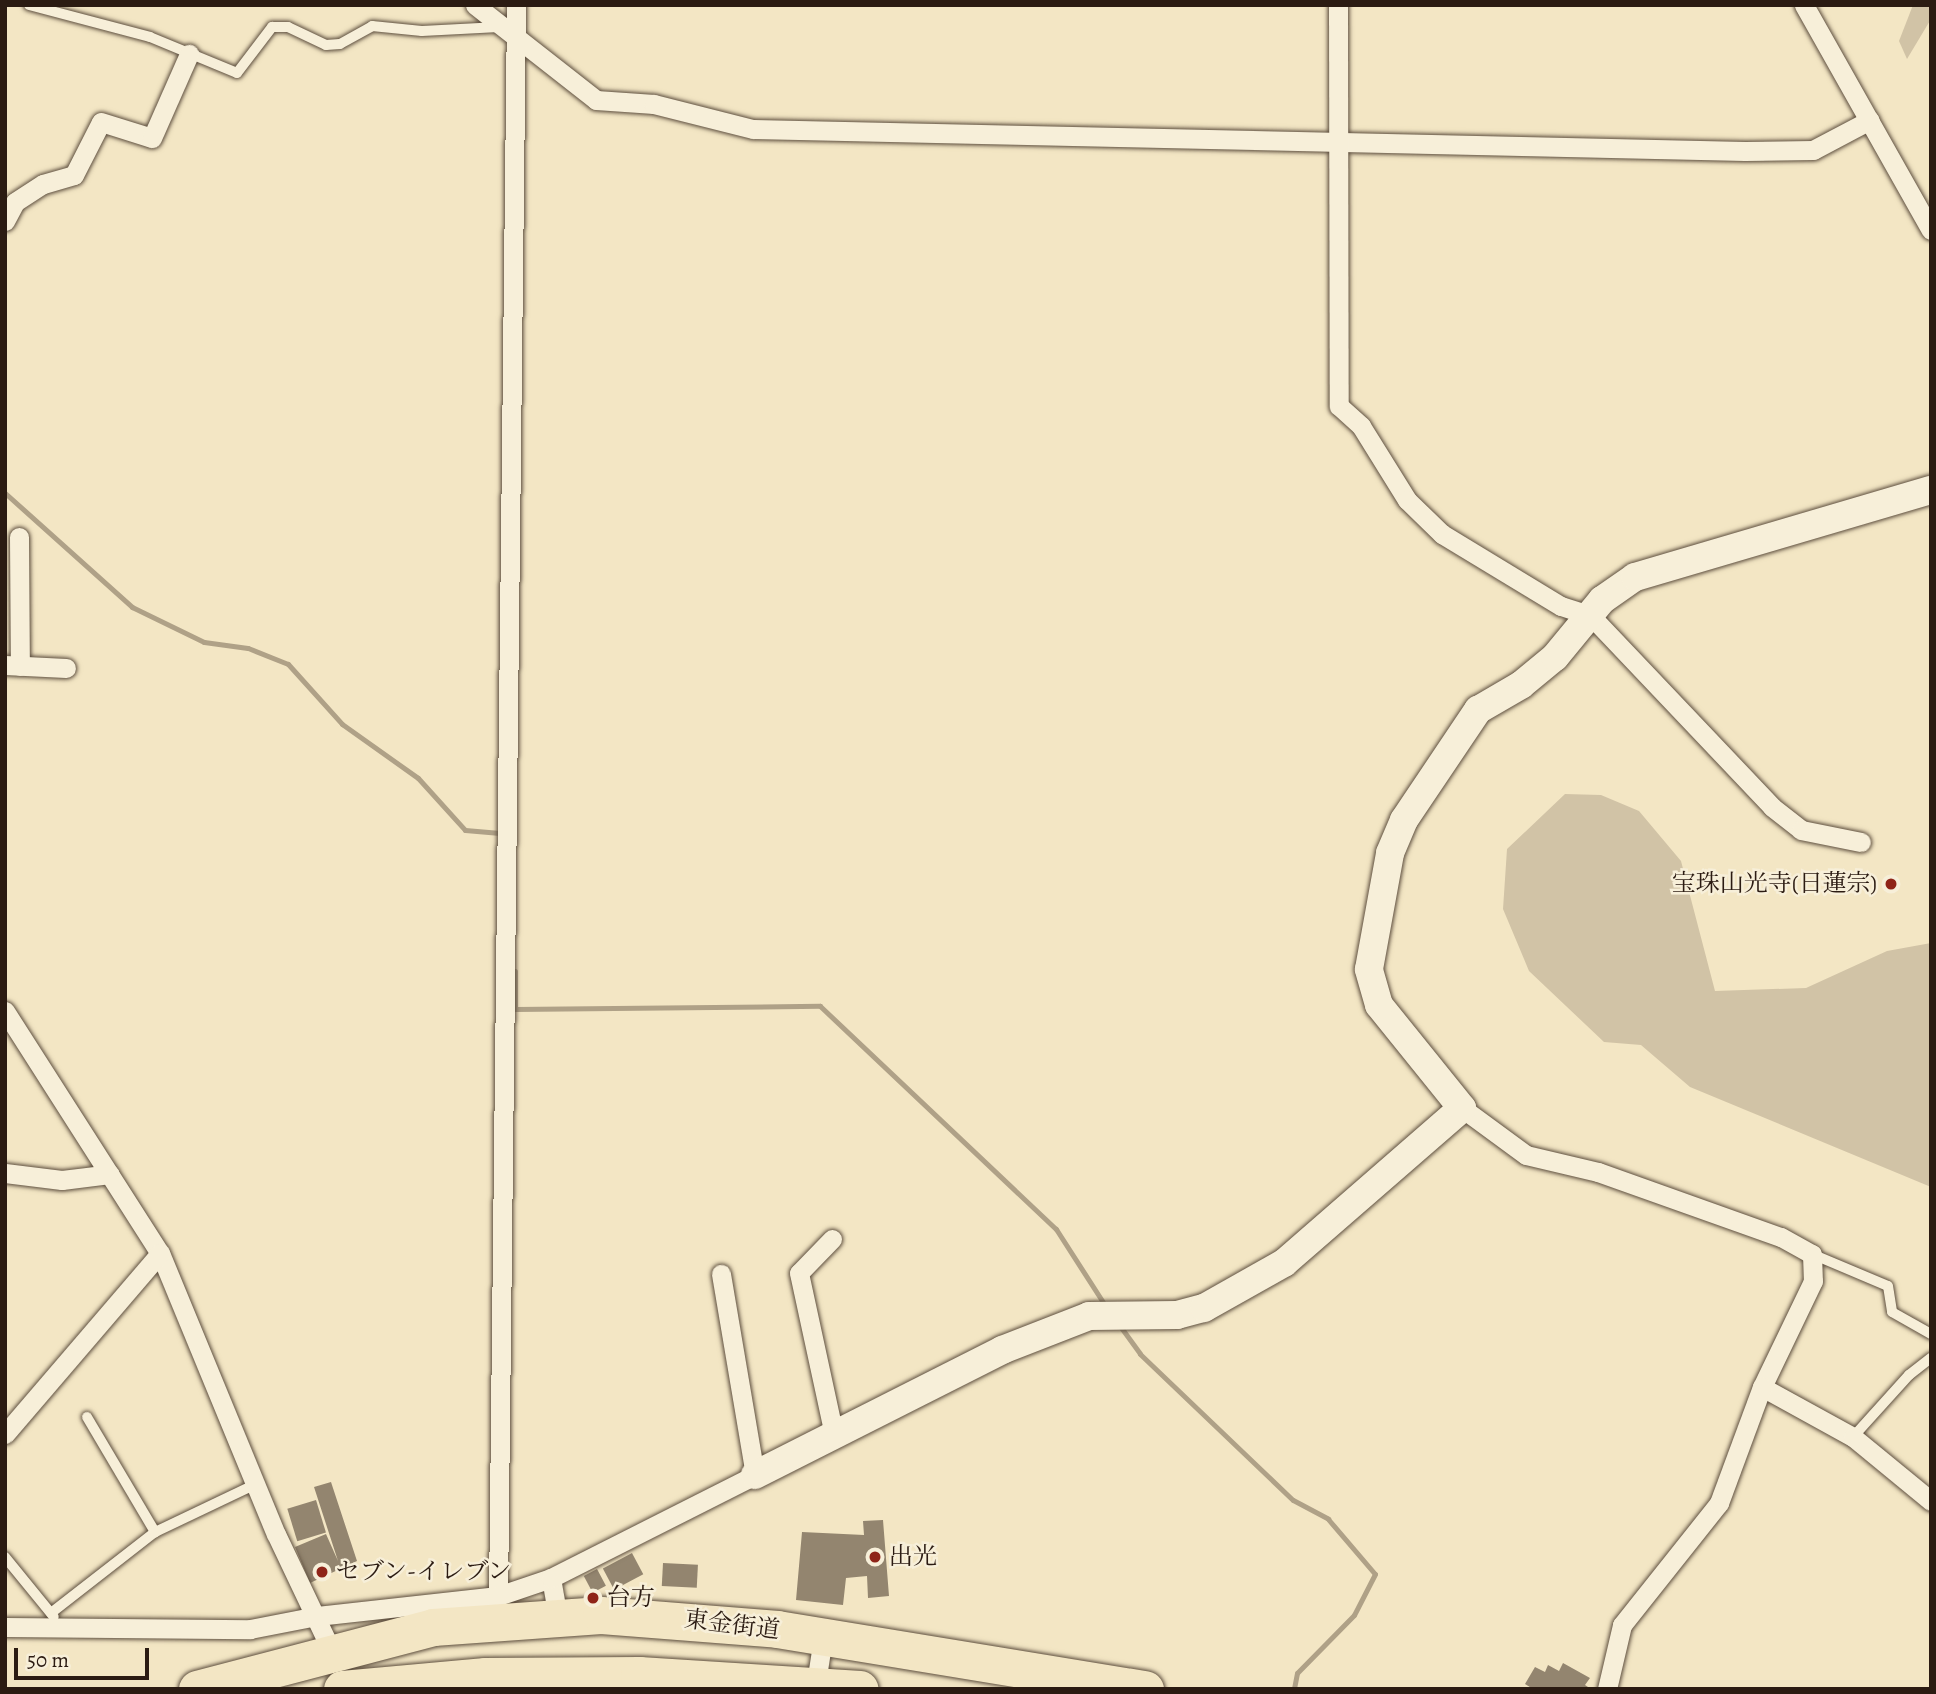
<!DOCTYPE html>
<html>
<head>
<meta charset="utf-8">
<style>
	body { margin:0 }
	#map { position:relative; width:1936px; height:1694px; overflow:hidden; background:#f3e6c4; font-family:Alegreya,"Noto Serif JP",serif }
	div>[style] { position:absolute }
	.green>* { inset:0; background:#d1c3a6 }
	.stream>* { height:5px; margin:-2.5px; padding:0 2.5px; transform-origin:2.5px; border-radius:2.5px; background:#afa187 }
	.building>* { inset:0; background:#93856f; transform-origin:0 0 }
	.roads { filter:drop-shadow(0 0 2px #5d4e3e) drop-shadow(0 0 2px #5d4e3e) }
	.lane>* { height:10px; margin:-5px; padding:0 5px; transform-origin:5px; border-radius:5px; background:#f7efd9 }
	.street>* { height:19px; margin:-9.5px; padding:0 9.5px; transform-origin:9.5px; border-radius:9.5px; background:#f7efd9 }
	.secondary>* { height:28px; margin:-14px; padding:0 14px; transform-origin:14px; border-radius:14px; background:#f7efd9 }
	.highway>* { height:37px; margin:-18.5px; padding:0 18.5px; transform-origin:18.5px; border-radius:18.5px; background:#f3e6c4 }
	.dots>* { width:19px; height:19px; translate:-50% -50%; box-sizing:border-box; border:4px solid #f7efd9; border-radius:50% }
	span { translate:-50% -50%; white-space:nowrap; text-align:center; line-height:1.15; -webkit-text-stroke:5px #f7efd9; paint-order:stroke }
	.poi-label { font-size:24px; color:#2b1b12 }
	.right { translate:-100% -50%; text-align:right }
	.left { translate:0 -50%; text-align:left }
	.street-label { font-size:24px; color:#2b1b12 }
	.frame { position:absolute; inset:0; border:7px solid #2b1b12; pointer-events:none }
	.scale { position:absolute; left:14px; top:1648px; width:135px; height:32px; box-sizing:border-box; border:4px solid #2b1b12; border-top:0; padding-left:9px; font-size:21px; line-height:24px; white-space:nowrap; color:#2b1b12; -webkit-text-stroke:5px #f7efd9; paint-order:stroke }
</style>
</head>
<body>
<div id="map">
	<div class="green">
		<div style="clip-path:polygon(1913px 5px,1931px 5px,1931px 19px,1907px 59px,1899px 41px)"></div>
		<div style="clip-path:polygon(1565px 794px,1601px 795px,1639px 811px,1681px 861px,1715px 991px,1806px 988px,1887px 951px,1931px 943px,1931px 1187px,1690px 1087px,1641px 1045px,1604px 1042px,1529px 971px,1503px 909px,1507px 849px)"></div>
	</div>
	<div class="stream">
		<div style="left:5px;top:493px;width:171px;rotate:41.9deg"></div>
		<div style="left:132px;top:607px;width:80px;rotate:25.9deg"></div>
		<div style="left:204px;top:642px;width:44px;rotate:7.8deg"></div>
		<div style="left:248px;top:648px;width:43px;rotate:21.8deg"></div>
		<div style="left:288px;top:664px;width:81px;rotate:48deg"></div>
		<div style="left:342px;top:724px;width:93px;rotate:35.4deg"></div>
		<div style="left:418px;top:778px;width:70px;rotate:47.9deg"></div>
		<div style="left:465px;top:830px;width:38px;rotate:5deg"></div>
		<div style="left:515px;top:971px;width:38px;rotate:90deg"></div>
		<div style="left:515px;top:1009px;width:305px;rotate:-0.6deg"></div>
		<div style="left:820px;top:1006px;width:325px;rotate:43.4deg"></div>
		<div style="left:1056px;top:1229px;width:93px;rotate:57.3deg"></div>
		<div style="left:1120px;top:1326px;width:34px;rotate:54deg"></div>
		<div style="left:1140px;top:1354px;width:211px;rotate:43.7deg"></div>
		<div style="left:1293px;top:1500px;width:40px;rotate:28deg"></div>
		<div style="left:1328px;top:1519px;width:72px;rotate:49.5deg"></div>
		<div style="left:1375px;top:1574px;width:46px;rotate:117.1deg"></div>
		<div style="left:1354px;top:1615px;width:81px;rotate:134.5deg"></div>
		<div style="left:1297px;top:1673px;width:16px;rotate:101deg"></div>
	</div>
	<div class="building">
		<div style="clip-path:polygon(331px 1482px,357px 1561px,310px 1583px,295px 1547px,326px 1534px,338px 1561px,314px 1487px)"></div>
		<div style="left:316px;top:1500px;width:34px;height:30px;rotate:73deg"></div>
		<div style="clip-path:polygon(883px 1520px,889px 1596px,868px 1598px,867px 1576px,846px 1578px,843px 1605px,796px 1600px,802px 1532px,864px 1535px,863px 1521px)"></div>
		<div style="left:632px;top:1553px;width:24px;height:33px;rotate:62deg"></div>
		<div style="left:663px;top:1563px;width:35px;height:23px;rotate:3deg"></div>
		<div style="left:597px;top:1569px;width:19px;height:15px;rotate:62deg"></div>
		<div style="clip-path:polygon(1563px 1663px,1590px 1678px,1585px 1685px,1591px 1689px,1533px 1689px,1525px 1684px,1535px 1667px,1545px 1672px,1548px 1665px,1559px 1671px)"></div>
	</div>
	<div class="roads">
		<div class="lane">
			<div style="left:29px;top:5px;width:125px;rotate:14.8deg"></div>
			<div style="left:150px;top:37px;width:94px;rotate:22.5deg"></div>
			<div style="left:237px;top:73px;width:58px;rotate:-52.7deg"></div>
			<div style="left:272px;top:27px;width:16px"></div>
			<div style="left:288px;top:27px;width:42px;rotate:25.3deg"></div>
			<div style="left:326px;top:45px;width:14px;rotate:-4deg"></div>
			<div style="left:340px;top:44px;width:37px;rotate:-29deg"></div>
			<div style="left:372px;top:26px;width:50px;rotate:5.7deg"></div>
			<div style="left:422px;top:31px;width:77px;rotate:-3deg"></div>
			<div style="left:1812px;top:1254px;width:82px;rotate:22.8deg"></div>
			<div style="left:1888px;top:1286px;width:26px;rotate:81deg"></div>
			<div style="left:1892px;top:1312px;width:45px;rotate:29.4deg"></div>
			<div style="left:87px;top:1417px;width:134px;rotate:59.4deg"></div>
			<div style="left:1853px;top:1437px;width:84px;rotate:-47.9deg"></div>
			<div style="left:1909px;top:1375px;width:28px;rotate:-38deg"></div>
			<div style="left:5px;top:1557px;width:77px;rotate:50.8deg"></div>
			<div style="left:51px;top:1613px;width:132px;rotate:-37.9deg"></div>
			<div style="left:155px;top:1532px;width:112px;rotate:-25.4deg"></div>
		</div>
		<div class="street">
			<div style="left:475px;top:5px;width:154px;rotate:38.1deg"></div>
			<div style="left:596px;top:100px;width:58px;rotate:3.9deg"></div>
			<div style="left:654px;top:104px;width:102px;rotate:14.2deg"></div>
			<div style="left:753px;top:129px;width:992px;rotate:1.27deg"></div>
			<div style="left:1745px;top:151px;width:68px;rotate:-0.8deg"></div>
			<div style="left:1813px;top:150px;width:64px;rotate:-27.8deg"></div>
			<div style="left:1338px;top:5px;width:401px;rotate:89.9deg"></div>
			<div style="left:1339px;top:406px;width:30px;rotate:42deg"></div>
			<div style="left:1361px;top:426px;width:87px;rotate:58.1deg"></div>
			<div style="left:1407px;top:500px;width:49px;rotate:44.2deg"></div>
			<div style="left:1442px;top:534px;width:139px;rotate:31.2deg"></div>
			<div style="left:1561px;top:606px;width:32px;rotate:18deg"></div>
			<div style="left:1591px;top:616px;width:263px;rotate:46.5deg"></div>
			<div style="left:1772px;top:807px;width:37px;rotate:38deg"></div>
			<div style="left:1801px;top:830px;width:61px;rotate:11.3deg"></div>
			<div style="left:1804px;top:5px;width:258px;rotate:60.6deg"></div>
			<div style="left:5px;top:221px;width:21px;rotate:-62deg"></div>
			<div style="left:15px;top:202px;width:33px;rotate:-33deg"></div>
			<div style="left:43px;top:184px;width:32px;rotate:-16deg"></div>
			<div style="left:74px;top:175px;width:59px;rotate:-63deg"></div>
			<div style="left:101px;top:122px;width:53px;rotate:17.4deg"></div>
			<div style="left:152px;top:138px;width:92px;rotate:-66.2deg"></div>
			<div style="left:19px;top:537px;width:129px;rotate:89.6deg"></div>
			<div style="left:5px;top:665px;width:61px;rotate:2.8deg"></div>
			<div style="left:5px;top:1011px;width:287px;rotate:57.4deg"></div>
			<div style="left:160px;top:1253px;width:304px;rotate:67.6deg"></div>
			<div style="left:276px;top:1534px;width:137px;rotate:64.6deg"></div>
			<div style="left:1462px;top:1108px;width:79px;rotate:36.3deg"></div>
			<div style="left:1526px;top:1155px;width:74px;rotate:13.3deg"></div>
			<div style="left:1598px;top:1172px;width:194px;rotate:19.6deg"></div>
			<div style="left:1781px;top:1237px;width:35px;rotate:29deg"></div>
			<div style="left:1812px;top:1254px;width:27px;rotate:88deg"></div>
			<div style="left:1813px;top:1281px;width:118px;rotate:115.7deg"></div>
			<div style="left:1762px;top:1387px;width:104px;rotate:28.8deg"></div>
			<div style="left:1853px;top:1437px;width:101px;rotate:39.4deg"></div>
			<div style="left:5px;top:1173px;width:57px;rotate:7deg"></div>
			<div style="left:62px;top:1180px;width:48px;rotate:-7.1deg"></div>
			<div style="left:832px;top:1239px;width:47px;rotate:134.1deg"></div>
			<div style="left:799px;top:1273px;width:166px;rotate:77.8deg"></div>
			<div style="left:5px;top:1434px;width:238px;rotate:-49.4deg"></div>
			<div style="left:551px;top:1578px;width:39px;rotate:80deg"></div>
			<div style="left:498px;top:1596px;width:1591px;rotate:-89.35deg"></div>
			<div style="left:5px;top:1627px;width:245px;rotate:0.5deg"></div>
			<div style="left:250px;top:1629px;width:68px;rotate:-11deg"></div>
			<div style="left:317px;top:1616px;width:182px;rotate:-6.3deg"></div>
			<div style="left:498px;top:1596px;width:56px;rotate:-18.8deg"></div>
			<div style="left:551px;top:1578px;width:229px;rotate:-26.8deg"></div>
			<div style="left:755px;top:1475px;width:204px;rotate:-99.6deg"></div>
			<div style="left:815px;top:1689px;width:52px;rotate:-81.1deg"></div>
			<div style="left:1607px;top:1689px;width:66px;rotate:-76.8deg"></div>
			<div style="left:1622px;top:1625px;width:156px;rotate:-51.5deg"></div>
			<div style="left:1719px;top:1503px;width:124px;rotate:-69.7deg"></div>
		</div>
		<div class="secondary">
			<div style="left:755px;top:1475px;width:277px;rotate:-26.8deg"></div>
			<div style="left:1002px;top:1350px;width:93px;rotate:-21.3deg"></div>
			<div style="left:1089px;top:1316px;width:88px;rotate:-0.7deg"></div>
			<div style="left:1177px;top:1315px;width:28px;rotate:-15deg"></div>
			<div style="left:1204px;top:1308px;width:92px;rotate:-29.4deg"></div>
			<div style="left:1284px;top:1263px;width:236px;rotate:-41deg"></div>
			<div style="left:1462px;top:1108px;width:132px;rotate:-128.9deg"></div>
			<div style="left:1379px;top:1005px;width:37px;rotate:-106deg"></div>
			<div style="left:1369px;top:969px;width:118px;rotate:-79.7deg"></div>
			<div style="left:1390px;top:853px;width:36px;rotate:-67deg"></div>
			<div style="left:1404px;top:820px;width:133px;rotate:-56.1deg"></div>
			<div style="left:1478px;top:710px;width:50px;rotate:-30.2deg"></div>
			<div style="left:1521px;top:685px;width:44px;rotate:-39.5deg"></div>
			<div style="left:1555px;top:657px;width:74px;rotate:-50.5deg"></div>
			<div style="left:1602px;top:600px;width:40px;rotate:-34.9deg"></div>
			<div style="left:1635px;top:577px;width:309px;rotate:-16.4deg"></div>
		</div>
		<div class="highway">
			<div style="left:197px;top:1689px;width:244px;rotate:-14.7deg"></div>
			<div style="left:433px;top:1627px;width:168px;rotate:-4.1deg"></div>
			<div style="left:601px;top:1615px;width:177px;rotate:4.5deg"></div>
			<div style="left:777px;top:1629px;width:373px;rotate:9.3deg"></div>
			<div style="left:342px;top:1689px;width:144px;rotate:-5.2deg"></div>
			<div style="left:485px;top:1676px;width:154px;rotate:-0.4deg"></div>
			<div style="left:639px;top:1675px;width:221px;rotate:3.6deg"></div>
		</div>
	</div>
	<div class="dots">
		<div style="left:1891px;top:884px;background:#8f2418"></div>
		<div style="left:875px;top:1557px;background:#8f2418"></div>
		<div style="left:322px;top:1572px;background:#8f2418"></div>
		<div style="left:593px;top:1598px;background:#8f2418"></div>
	</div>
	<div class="poi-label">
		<span class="right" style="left:1877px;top:884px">宝珠山光寺(日蓮宗)</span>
		<span class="left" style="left:889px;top:1557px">出光</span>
		<span class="left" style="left:336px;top:1572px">セブン-イレブン</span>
		<span class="left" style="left:607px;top:1598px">台方</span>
	</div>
	<div class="street-label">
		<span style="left:732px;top:1625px;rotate:7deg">東金街道</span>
	</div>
	<div class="frame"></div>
	<div class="scale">50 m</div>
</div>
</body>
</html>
